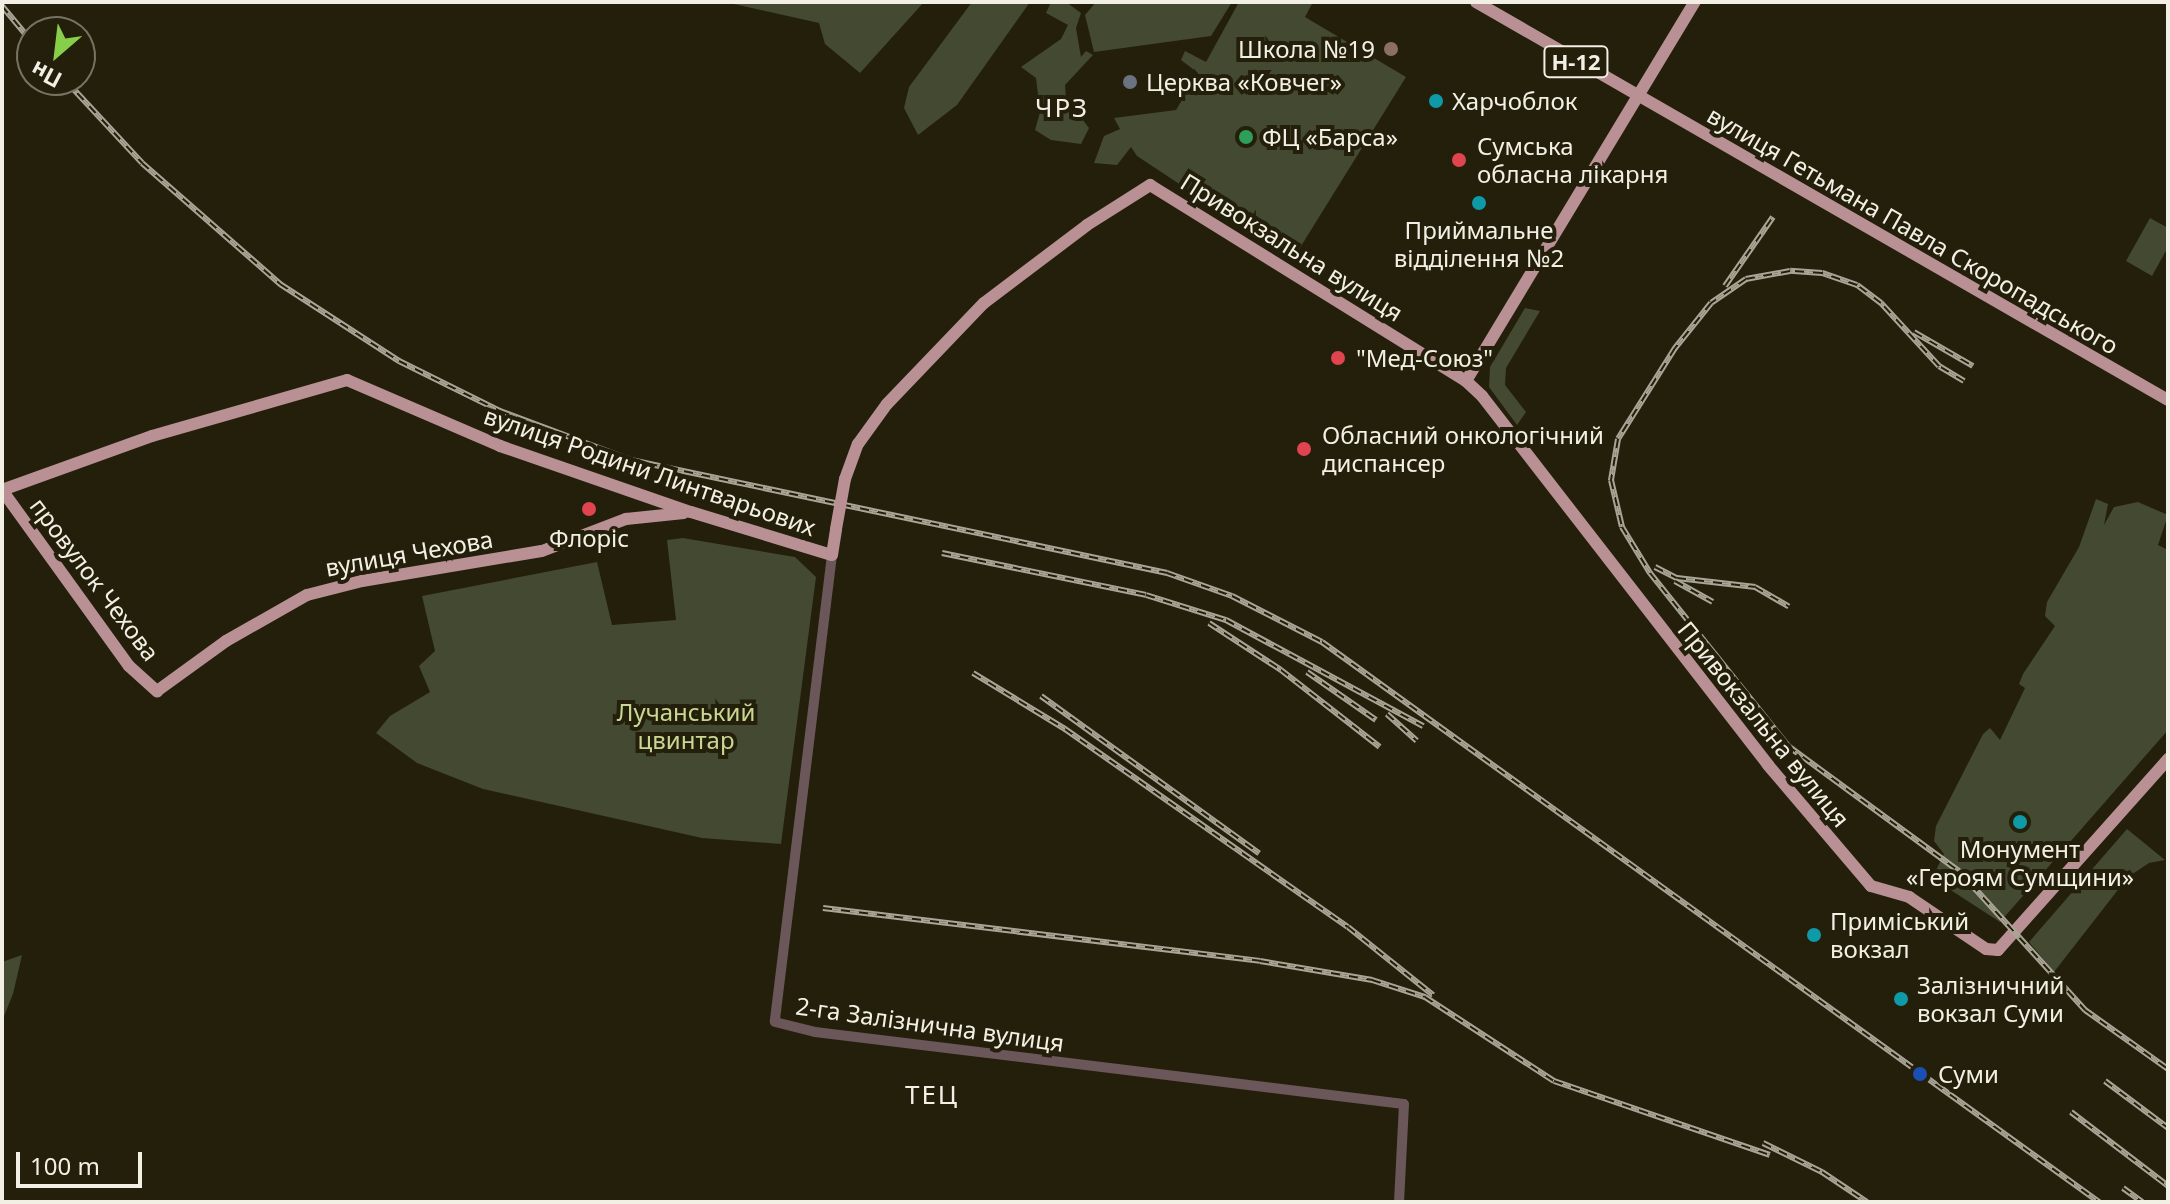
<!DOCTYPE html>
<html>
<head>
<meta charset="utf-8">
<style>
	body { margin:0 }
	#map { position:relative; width:2170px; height:1204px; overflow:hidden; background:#231f0b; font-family:"Noto Sans",sans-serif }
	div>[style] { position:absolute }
	.green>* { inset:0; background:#444931 }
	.minor>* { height:10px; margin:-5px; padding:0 5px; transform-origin:5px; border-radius:5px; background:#6b5759 }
	.major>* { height:12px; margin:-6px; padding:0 6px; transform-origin:6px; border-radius:6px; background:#b99094 }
	.rail>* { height:6px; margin-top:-3px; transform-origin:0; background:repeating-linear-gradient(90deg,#231f0b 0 9px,#a9a697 0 18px); box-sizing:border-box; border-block:2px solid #a9a697 }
	.major-bridge>* { height:12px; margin:-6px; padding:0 6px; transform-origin:6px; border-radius:6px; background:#b99094 }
	.dots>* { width:22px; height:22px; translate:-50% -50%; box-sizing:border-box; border:4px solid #231f0b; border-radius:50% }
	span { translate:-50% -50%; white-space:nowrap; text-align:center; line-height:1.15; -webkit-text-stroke:8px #231f0b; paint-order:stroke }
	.shield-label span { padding:2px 6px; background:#231f0b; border:2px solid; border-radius:6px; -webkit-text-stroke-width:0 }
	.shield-label { font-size:22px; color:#f2f0e4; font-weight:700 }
	.poi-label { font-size:24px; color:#f2f0e4 }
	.right { translate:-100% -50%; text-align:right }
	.left { translate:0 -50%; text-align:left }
	.street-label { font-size:24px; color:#f2f0e4 }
	.park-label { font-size:24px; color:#cad693 }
	.neighbourhood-label { font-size:26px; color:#f2f0e4; letter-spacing:2px }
	.frame { position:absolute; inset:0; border:4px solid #f2f0e4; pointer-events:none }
	.north { position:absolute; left:16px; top:16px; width:80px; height:80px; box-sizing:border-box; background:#231f0b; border:2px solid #767362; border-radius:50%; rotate:208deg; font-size:22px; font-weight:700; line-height:32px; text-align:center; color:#f2f0e4 }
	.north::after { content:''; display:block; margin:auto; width:28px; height:36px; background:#87cf4a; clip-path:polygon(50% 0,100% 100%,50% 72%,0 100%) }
	.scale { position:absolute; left:16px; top:1152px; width:126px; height:36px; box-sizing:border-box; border:4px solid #f2f0e4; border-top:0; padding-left:10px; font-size:24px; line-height:28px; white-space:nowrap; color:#f2f0e4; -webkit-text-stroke:6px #231f0b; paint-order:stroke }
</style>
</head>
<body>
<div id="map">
	<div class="green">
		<div style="clip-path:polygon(725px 2px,924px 2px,860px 73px,825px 44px,819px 23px)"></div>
		<div style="clip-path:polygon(972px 2px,1030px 2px,957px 105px,918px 135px,904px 108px,909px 87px)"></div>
		<div style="clip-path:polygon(1066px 2px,1081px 13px,1076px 28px,1081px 57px,1086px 51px,1093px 55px,1065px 85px,1066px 98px,1089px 128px,1081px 144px,1051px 140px,1035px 130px,1040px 112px,1036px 78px,1021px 67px,1061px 39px,1068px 25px,1046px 13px,1051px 2px)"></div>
		<div style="clip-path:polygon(1096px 2px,1232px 2px,1211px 36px,1094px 52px,1085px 15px)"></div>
		<div style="clip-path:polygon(1239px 2px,1313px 2px,1305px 17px,1406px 77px,1293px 259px,1137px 156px,1131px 147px,1117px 165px,1094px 163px,1104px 136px,1120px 129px,1114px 118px,1176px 110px,1198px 73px,1181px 60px,1185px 51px,1206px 62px)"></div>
		<div style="clip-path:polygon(2150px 218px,2168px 228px,2168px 247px,2152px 276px,2126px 261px)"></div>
		<div style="clip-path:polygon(1525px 308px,1540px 311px,1506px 368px,1505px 385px,1526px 412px,1517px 425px,1489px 387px,1490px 367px)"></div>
		<div style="clip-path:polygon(2096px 499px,2108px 504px,2104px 525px,2114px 507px,2138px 502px,2168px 515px,2158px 545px,2168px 550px,2168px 730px,2000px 922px,1932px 878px,1944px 854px,1934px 841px,1936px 826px,1983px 734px,1990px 728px,2000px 740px,2025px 688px,2019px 684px,2023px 674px,2055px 626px,2045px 616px,2047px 602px,2079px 547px)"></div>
		<div style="clip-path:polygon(683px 538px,795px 557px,816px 577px,781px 844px,702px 838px,483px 789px,417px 763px,376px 733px,390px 716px,430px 692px,419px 666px,435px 651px,422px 596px,597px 562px,612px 625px,676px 620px,667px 540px)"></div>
		<div style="clip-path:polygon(2127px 829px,2165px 860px,2149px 863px,2128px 877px,2054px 972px,2029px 942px)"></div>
		<div style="clip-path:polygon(22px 955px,13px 994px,2px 1021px,2px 962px)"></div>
	</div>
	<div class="minor">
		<div style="left:832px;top:555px;width:470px;rotate:97deg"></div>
		<div style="left:775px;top:1022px;width:41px;rotate:14deg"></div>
		<div style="left:815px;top:1032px;width:593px;rotate:6.97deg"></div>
		<div style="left:1404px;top:1104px;width:98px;rotate:92.9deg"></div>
	</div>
	<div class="major">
		<div style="left:1476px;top:2px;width:798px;rotate:29.91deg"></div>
		<div style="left:1466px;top:381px;width:443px;rotate:-58.9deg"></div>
		<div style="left:845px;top:479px;width:37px;rotate:-70deg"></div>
		<div style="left:858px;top:444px;width:49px;rotate:-54.1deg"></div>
		<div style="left:887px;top:404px;width:140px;rotate:-46.2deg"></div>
		<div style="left:984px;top:303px;width:129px;rotate:-37.1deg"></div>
		<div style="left:1087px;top:225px;width:75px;rotate:-32.4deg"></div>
		<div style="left:1150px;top:185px;width:372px;rotate:31.8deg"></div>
		<div style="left:1466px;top:381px;width:22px;rotate:43deg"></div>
		<div style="left:1482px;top:396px;width:467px;rotate:52.2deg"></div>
		<div style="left:1768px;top:765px;width:159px;rotate:49.6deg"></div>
		<div style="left:1871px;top:886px;width:40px;rotate:16deg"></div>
		<div style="left:1909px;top:897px;width:93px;rotate:34deg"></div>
		<div style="left:1986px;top:949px;width:12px;rotate:5deg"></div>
		<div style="left:1998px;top:950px;width:256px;rotate:-48.3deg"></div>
		<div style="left:2px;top:490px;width:159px;rotate:-19.8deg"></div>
		<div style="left:152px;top:436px;width:203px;rotate:-16deg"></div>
		<div style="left:347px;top:380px;width:167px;rotate:23.3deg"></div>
		<div style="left:500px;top:446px;width:202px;rotate:19.1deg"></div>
		<div style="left:691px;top:512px;width:147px;rotate:17deg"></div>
		<div style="left:832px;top:555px;width:26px;rotate:-81deg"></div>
		<div style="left:2px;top:490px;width:217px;rotate:54.2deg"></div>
		<div style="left:129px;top:666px;width:38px;rotate:42deg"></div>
		<div style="left:157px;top:691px;width:85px;rotate:-35.9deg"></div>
		<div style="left:226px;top:641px;width:93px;rotate:-29.6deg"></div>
		<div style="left:307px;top:595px;width:57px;rotate:-14.3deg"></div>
		<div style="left:362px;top:581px;width:182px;rotate:-9.5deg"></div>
		<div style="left:542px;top:551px;width:90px;rotate:-20.9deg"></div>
		<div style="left:626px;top:519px;width:58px;rotate:-5.9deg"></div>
	</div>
	<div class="rail">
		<div style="left:2px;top:6px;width:47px;rotate:50.2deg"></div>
		<div style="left:65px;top:80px;width:113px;rotate:47.1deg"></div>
		<div style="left:142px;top:163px;width:184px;rotate:41.2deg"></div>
		<div style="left:280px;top:284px;width:142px;rotate:32.9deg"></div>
		<div style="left:399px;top:361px;width:113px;rotate:26.3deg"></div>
		<div style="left:500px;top:411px;width:140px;rotate:20.5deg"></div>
		<div style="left:631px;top:460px;width:548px;rotate:11.9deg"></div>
		<div style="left:1167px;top:573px;width:69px;rotate:19.5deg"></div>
		<div style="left:1232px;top:596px;width:101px;rotate:27.1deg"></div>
		<div style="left:1322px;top:642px;width:958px;rotate:35.78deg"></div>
		<div style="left:1725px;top:286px;width:84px;rotate:-55.2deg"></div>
		<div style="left:1914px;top:332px;width:68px;rotate:30deg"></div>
		<div style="left:1964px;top:381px;width:29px;rotate:-149deg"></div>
		<div style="left:1939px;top:366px;width:86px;rotate:-132.6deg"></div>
		<div style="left:1881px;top:303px;width:30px;rotate:-143deg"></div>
		<div style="left:1857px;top:285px;width:37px;rotate:-161deg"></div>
		<div style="left:1822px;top:273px;width:32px;rotate:-176deg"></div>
		<div style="left:1790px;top:271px;width:45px;rotate:169.7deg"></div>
		<div style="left:1746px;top:279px;width:42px;rotate:145.6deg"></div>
		<div style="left:1711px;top:303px;width:58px;rotate:128.7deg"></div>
		<div style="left:1675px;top:348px;width:107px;rotate:122.1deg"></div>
		<div style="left:1618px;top:439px;width:42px;rotate:99.7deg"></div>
		<div style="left:1611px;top:480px;width:48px;rotate:76.8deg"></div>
		<div style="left:1622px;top:527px;width:54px;rotate:58.7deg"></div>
		<div style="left:1650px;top:573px;width:221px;rotate:51.4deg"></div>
		<div style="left:1788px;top:746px;width:212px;rotate:36.2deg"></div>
		<div style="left:1959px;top:871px;width:188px;rotate:47.8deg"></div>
		<div style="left:2085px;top:1010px;width:102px;rotate:35.4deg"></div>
		<div style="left:942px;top:553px;width:208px;rotate:11.6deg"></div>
		<div style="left:1146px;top:595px;width:84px;rotate:17.4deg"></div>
		<div style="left:1226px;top:620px;width:224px;rotate:28.3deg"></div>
		<div style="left:1655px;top:567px;width:25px;rotate:27deg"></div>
		<div style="left:1677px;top:578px;width:79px;rotate:6.6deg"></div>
		<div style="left:1755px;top:587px;width:39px;rotate:30deg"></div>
		<div style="left:1675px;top:581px;width:43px;rotate:28.9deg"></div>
		<div style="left:1209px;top:623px;width:86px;rotate:33.1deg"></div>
		<div style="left:1281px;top:670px;width:125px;rotate:37.9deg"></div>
		<div style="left:1307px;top:672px;width:84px;rotate:34.8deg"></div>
		<div style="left:973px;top:673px;width:108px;rotate:31.3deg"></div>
		<div style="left:1065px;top:729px;width:345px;rotate:35deg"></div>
		<div style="left:1348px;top:927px;width:109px;rotate:38.7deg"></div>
		<div style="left:1041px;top:696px;width:269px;rotate:35.8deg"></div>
		<div style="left:1387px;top:714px;width:40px;rotate:42deg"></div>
		<div style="left:823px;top:908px;width:440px;rotate:6.9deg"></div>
		<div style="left:1260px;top:961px;width:114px;rotate:9.6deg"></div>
		<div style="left:1372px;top:980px;width:56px;rotate:17.8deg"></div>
		<div style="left:1425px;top:997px;width:154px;rotate:33.1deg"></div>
		<div style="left:1554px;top:1081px;width:228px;rotate:18.9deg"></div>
		<div style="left:2105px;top:1081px;width:79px;rotate:36.7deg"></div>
		<div style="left:2071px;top:1112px;width:122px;rotate:37.3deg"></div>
		<div style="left:1763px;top:1143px;width:66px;rotate:26.2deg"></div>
		<div style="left:1822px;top:1172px;width:54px;rotate:33.7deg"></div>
		<div style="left:2123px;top:1188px;width:24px;rotate:36deg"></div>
	</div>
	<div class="major-bridge">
		<div style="left:836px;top:529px;width:51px;rotate:-79.8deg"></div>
	</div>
	<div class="dots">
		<div style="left:1391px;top:49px;background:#8d6e63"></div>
		<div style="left:1130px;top:82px;background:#6b7280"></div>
		<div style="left:1436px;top:101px;background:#0f9aa8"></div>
		<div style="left:1246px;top:137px;background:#2e9e5b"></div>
		<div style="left:1459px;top:160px;background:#e0444e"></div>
		<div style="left:1479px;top:203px;background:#0f9aa8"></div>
		<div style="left:1338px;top:358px;background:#e0444e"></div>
		<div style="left:1304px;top:449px;background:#e0444e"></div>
		<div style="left:589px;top:509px;background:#e0444e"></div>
		<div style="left:2020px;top:822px;background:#0f9aa8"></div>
		<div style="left:1814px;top:935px;background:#0f9aa8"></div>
		<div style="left:1901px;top:999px;background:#0f9aa8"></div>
		<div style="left:1920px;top:1074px;background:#1a4fb4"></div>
	</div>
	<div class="shield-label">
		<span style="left:1576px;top:62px">Н-12</span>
	</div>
	<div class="poi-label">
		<span class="right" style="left:1375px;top:49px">Школа №19</span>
		<span class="left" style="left:1146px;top:82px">Церква «Ковчег»</span>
		<span class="left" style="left:1452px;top:101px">Харчоблок</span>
		<span class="left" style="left:1262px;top:137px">ФЦ «Барса»</span>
		<span class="left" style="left:1477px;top:160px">Сумська<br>обласна лікарня</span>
		<span style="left:1479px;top:244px">Приймальне<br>відділення №2</span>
		<span class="left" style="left:1356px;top:358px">"Мед-Союз"</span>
		<span class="left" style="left:1322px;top:449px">Обласний онкологічний<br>диспансер</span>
		<span style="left:589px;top:538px">Флоріс</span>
		<span style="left:2020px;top:863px">Монумент<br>«Героям Сумщини»</span>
		<span class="left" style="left:1830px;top:935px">Приміський<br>вокзал</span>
		<span class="left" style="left:1917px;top:999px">Залізничний<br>вокзал Суми</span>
		<span class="left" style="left:1938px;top:1074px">Суми</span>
	</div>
	<div class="street-label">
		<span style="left:1913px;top:230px;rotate:30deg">вулиця Гетьмана Павла Скоропадського</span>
		<span style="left:1292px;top:247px;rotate:32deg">Привокзальна вулиця</span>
		<span style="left:650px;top:471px;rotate:19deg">вулиця Родини Линтварьових</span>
		<span style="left:409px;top:553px;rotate:-10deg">вулиця Чехова</span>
		<span style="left:95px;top:579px;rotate:53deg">провулок Чехова</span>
		<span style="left:1764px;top:724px;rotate:51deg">Привокзальна вулиця</span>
		<span style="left:930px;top:1024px;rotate:8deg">2-га Залізнична вулиця</span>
	</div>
	<div class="park-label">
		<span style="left:686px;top:726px">Лучанський<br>цвинтар</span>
	</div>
	<div class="neighbourhood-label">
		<span style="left:1062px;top:108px">ЧРЗ</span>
		<span style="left:932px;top:1095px">ТЕЦ</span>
	</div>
	<div class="frame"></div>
	<div class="north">Пн</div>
	<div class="scale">100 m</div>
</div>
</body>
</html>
